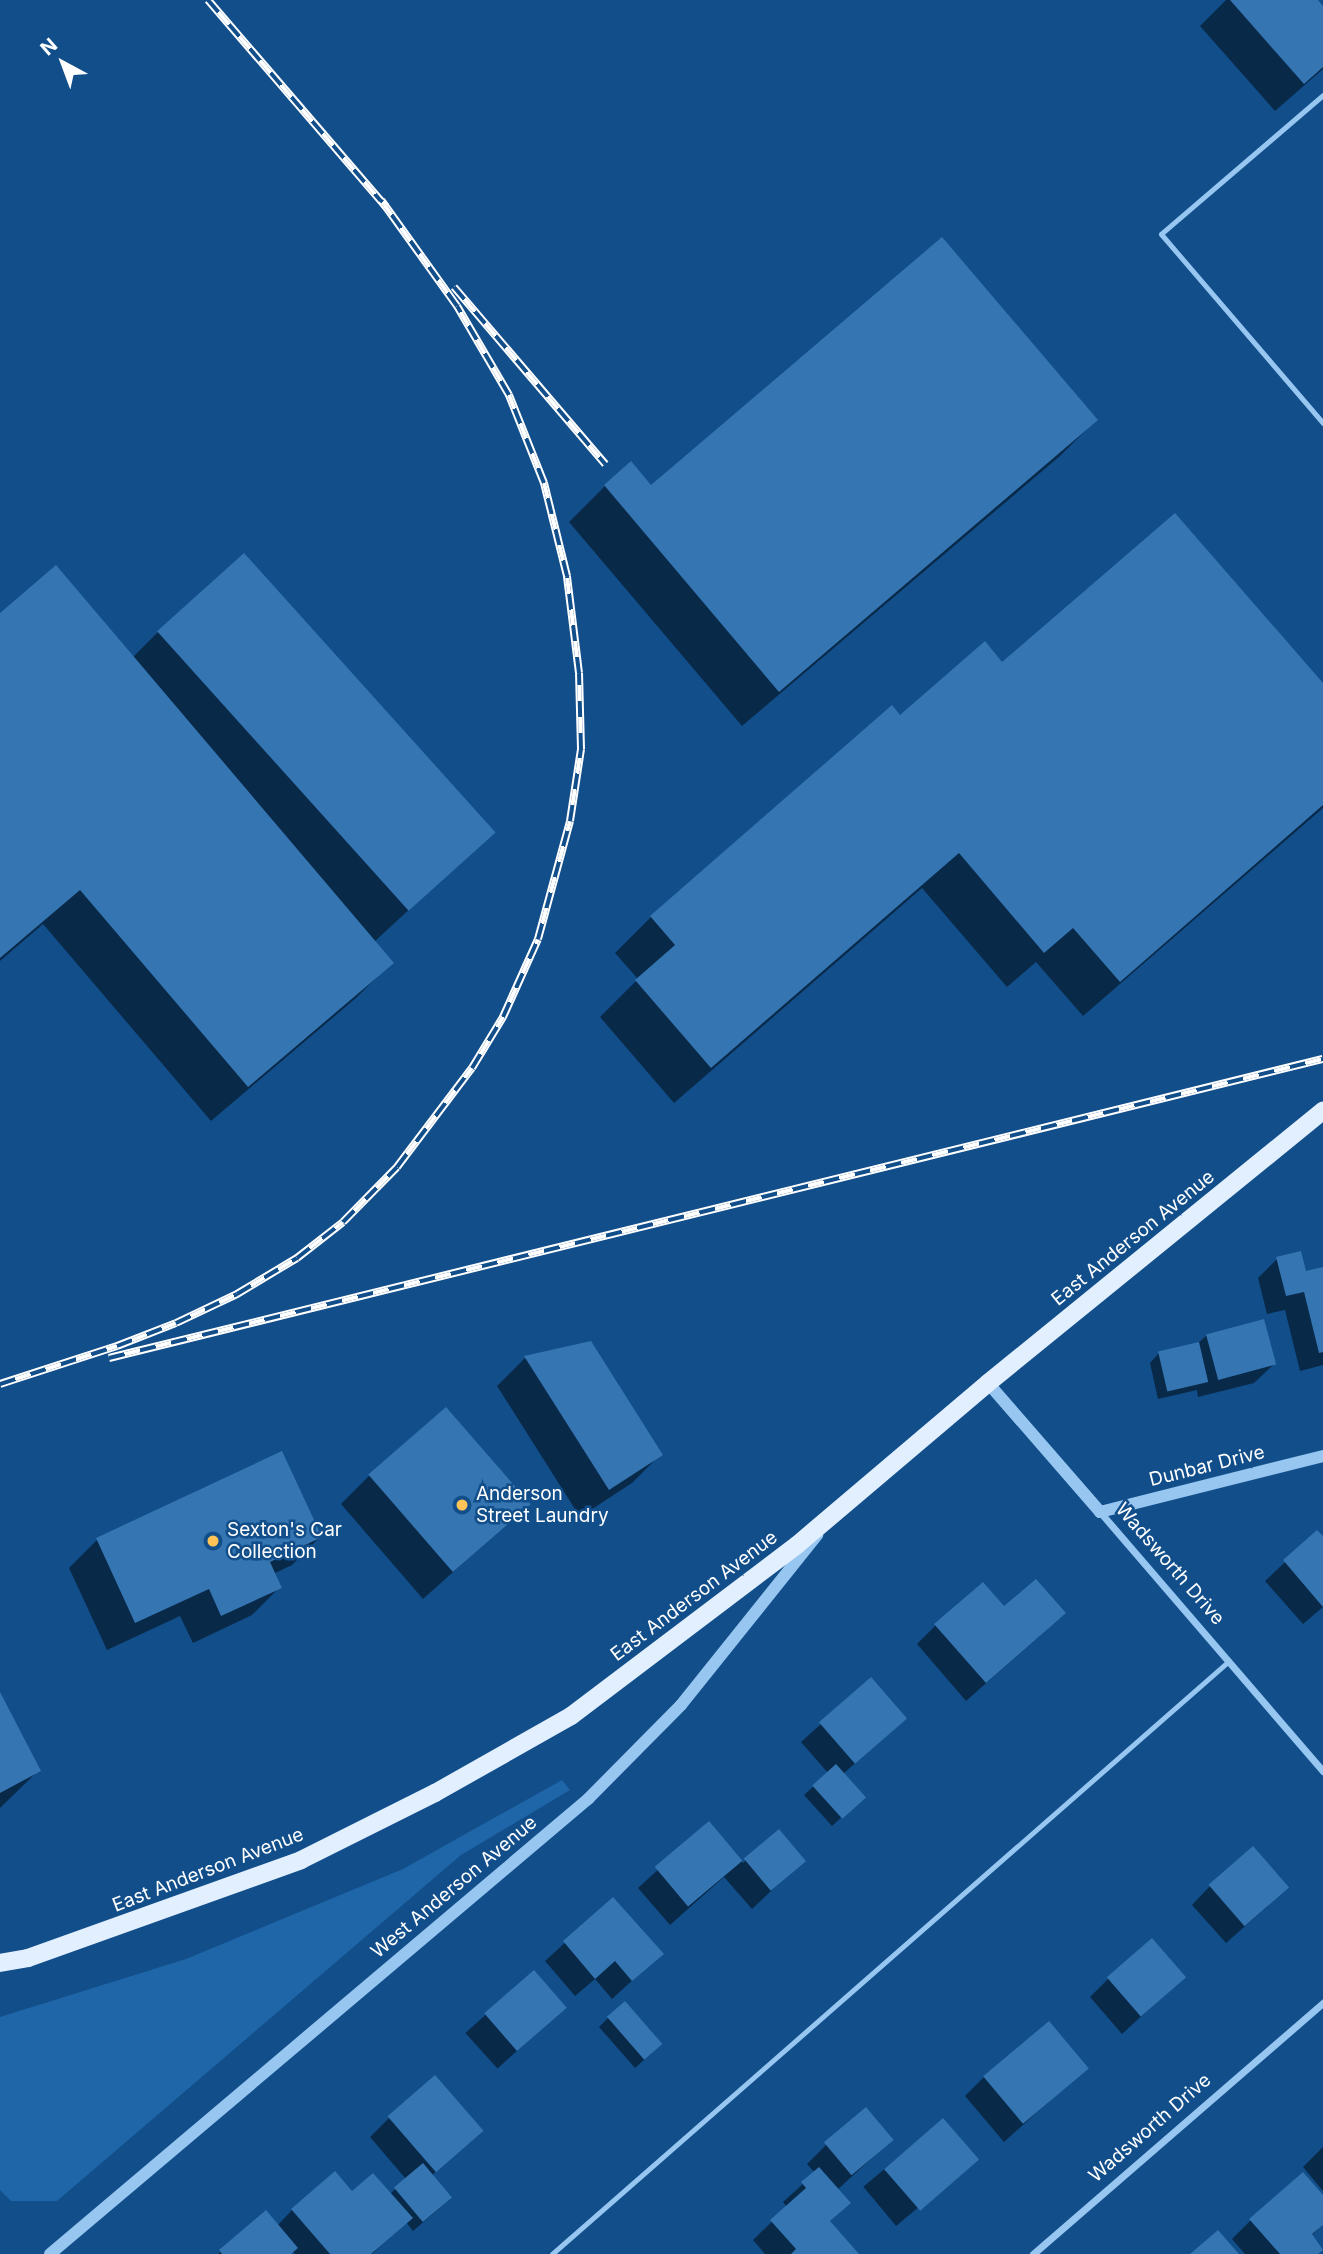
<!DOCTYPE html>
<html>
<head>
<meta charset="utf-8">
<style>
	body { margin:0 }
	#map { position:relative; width:1323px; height:2254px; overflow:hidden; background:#114e8a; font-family:Inter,sans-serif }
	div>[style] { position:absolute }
	.green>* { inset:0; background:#1f66a8 }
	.shadow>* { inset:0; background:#0007; transform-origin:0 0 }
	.building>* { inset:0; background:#3475b2; transform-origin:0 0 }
	.service>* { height:5px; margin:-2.5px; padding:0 2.5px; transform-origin:2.5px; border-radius:2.5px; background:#97c6f1 }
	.minor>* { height:7px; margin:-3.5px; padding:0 3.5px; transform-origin:3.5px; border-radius:3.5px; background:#97c6f1 }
	.tertiary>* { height:12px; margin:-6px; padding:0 6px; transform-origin:6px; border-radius:6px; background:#97c6f1 }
	.primary>* { height:18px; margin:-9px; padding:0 9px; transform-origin:9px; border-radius:9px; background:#e1efff }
	.rail>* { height:8px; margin-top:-4px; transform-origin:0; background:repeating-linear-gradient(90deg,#114e8a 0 16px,#fff 0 32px); box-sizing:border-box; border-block:2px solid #fff }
	.dots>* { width:19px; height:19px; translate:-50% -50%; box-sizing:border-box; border:4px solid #114e8a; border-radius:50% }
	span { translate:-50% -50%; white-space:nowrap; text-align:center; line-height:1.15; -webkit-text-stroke:5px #114e8a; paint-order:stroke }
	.street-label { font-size:19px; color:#fff }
	.poi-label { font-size:19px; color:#fff }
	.left { translate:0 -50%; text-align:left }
	.north { position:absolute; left:28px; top:28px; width:70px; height:70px; -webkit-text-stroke:5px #114e8a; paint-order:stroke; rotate:319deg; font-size:19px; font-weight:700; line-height:28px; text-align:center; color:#fff }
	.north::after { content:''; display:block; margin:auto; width:24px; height:32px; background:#fff; clip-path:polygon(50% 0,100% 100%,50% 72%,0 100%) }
</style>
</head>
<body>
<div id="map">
	<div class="green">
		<div style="clip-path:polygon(562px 1780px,570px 1790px,461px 1855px,57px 2201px,11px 2201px,0 2190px,0 2017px,186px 1959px,403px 1869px)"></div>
	</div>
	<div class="shadow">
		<div style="clip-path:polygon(1226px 0,1315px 0,1323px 9px,1323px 69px,1275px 111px,1200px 26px)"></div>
		<div style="clip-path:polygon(1096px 420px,1060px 456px,742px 726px,569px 522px,605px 486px,651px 487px)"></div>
		<div style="clip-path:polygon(0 615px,132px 658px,158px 632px,492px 833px,374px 942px,392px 962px,356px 998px,211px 1121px,43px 924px,0 961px)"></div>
		<div style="clip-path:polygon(1002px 665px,1323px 686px,1323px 808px,1083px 1016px,1036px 962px,1007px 987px,922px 888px,674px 1103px,600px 1017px,638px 979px,615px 953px,651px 917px,900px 717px)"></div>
		<div style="clip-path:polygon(1277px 1259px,1305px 1274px,1323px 1269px,1323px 1365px,1300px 1371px,1285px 1310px,1267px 1314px,1258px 1278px)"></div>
		<div style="clip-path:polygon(1207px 1335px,1274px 1364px,1254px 1383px,1198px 1397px,1197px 1390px,1158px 1399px,1150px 1363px,1159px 1353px,1197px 1344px)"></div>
		<div style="clip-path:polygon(525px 1358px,660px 1455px,632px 1483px,580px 1517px,497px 1386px)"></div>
		<div style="clip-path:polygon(369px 1476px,528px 1505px,423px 1599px,341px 1504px)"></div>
		<div style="clip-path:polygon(1317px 1532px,1323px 1539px,1323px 1607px,1303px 1624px,1265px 1581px)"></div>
		<div style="clip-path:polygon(320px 1537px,292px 1565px,273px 1574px,280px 1587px,252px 1615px,193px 1643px,180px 1616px,107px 1650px,69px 1568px,97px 1540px)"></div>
		<div style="clip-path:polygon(1004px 1609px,1045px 1631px,966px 1701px,917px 1644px,936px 1625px)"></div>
		<div style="clip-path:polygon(871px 1679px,905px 1719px,843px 1774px,854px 1806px,832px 1826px,804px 1795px,828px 1773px,801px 1742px)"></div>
		<div style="clip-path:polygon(0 1696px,39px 1770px,0 1808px)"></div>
		<div style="clip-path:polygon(709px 1823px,743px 1863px,779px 1831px,804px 1860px,752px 1909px,724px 1877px,670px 1925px,638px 1888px)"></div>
		<div style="clip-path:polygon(1210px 1886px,1268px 1906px,1226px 1943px,1192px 1905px)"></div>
		<div style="clip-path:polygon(613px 1899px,661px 1954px,612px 1999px,595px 1979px,575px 1996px,545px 1961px)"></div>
		<div style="left:533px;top:1972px;width:48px;height:91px;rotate:48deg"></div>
		<div style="clip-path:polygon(1184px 1977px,1122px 2034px,1090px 1997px,1109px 1978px)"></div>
		<div style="clip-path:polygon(608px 2018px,652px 2053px,635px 2068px,599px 2027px)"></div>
		<div style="clip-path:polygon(1086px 2068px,1004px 2142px,965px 2096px,984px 2077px)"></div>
		<div style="clip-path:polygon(389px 2118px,480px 2131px,431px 2176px,441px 2207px,413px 2231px,406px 2222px,372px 2254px,295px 2254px,292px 2251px,289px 2254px,218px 2254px,266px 2212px,277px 2226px,292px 2210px,352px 2193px,390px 2194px,406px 2179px,370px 2137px)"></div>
		<div style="left:943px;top:2120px;width:51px;height:104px;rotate:50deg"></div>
		<div style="clip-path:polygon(892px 2140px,837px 2190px,848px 2203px,829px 2222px,857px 2254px,765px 2254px,753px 2240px,787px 2207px,783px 2202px,815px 2173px,807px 2164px,826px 2145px)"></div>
		<div style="clip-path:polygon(1323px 2147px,1323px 2191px,1303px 2167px)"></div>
		<div style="clip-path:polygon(1323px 2197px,1323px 2224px,1311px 2236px,1316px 2254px,1245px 2254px,1232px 2239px,1251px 2220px)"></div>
	</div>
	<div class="building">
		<div style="clip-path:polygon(1230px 0,1318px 0,1323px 6px,1323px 67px,1304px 84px)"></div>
		<div style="clip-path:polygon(942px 237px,1098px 420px,779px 692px,604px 485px,631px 461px,651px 485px)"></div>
		<div style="clip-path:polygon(1175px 513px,1323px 683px,1323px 805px,1120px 982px,1073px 928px,1044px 953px,959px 853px,711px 1068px,635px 980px,675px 945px,650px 916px,892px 705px,900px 715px,985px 641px,1002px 662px)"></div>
		<div style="left:244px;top:553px;width:376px;height:117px;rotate:48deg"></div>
		<div style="clip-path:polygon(56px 565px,394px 963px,248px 1087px,80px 890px,0 958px,0 613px)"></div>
		<div style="clip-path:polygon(1301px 1251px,1306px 1271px,1323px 1267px,1323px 1352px,1319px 1353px,1304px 1292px,1286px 1296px,1276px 1257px)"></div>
		<div style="left:1264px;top:1319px;width:47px;height:60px;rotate:75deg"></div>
		<div style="clip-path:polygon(591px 1341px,663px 1455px,609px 1490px,524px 1356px)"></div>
		<div style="left:1199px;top:1342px;width:41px;height:42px;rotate:77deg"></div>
		<div style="left:446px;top:1407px;width:129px;height:103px;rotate:49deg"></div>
		<div style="clip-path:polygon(282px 1451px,322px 1537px,270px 1562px,282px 1588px,221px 1616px,209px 1589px,135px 1623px,96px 1538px)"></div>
		<div style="clip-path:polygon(1317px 1530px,1323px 1536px,1323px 1607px,1283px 1560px)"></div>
		<div style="clip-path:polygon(1036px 1579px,1066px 1613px,986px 1683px,934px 1624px,983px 1582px,1004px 1606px)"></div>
		<div style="left:871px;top:1677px;width:55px;height:69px;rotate:49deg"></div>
		<div style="clip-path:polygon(0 1692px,41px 1771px,0 1793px)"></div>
		<div style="left:836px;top:1764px;width:45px;height:32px;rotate:48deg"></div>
		<div style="left:709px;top:1821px;width:52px;height:71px;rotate:50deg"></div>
		<div style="left:779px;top:1829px;width:42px;height:46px;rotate:50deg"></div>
		<div style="left:1253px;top:1846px;width:55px;height:59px;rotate:49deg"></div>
		<div style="clip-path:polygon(613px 1897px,664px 1954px,632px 1981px,615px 1961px,595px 1979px,563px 1941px)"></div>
		<div style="left:1152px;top:1938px;width:52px;height:60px;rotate:49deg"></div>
		<div style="left:534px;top:1970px;width:50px;height:66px;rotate:49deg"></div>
		<div style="left:625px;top:2001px;width:57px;height:24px;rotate:49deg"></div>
		<div style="left:1049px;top:2021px;width:62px;height:86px;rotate:50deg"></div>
		<div style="left:435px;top:2075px;width:74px;height:63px;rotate:49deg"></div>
		<div style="left:866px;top:2107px;width:43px;height:55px;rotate:50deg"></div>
		<div style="left:943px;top:2118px;width:55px;height:78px;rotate:49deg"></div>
		<div style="left:423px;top:2163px;width:45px;height:38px;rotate:50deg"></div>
		<div style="clip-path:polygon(819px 2167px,851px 2203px,830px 2221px,859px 2254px,791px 2254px,796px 2249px,770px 2220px,806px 2188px,801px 2182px)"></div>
		<div style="clip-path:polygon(335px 2171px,352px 2191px,373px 2173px,413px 2218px,371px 2254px,330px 2254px,291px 2209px)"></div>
		<div style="clip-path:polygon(1303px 2172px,1323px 2195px,1323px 2225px,1312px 2234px,1323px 2250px,1318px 2254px,1280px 2254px,1249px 2219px)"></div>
		<div style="clip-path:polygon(266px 2210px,298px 2248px,291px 2254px,222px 2254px,219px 2250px)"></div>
		<div style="clip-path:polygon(1218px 2230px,1239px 2254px,1190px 2254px)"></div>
	</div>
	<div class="service">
		<div style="left:1323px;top:95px;width:213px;rotate:139.4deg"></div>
		<div style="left:1161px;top:234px;width:249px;rotate:49.4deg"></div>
		<div style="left:552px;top:2254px;width:900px;rotate:-41.22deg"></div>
	</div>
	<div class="minor">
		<div style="left:1100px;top:1512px;width:342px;rotate:49.3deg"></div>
		<div style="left:1033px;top:2254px;width:384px;rotate:-40.9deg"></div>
	</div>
	<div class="tertiary">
		<div style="left:988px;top:1383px;width:171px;rotate:49deg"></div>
		<div style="left:1100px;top:1512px;width:230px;rotate:-14.1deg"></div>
		<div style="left:50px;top:2254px;width:705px;rotate:-40.22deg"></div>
		<div style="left:588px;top:1799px;width:132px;rotate:-45.3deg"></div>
		<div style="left:681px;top:1705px;width:218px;rotate:-51.3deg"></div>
	</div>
	<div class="primary">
		<div style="left:0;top:1963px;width:28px;rotate:-10deg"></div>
		<div style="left:28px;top:1958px;width:290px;rotate:-19.7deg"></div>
		<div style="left:301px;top:1860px;width:150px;rotate:-26.6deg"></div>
		<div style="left:435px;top:1793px;width:156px;rotate:-29.5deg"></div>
		<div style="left:571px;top:1716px;width:283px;rotate:-37.1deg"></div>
		<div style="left:797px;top:1545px;width:250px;rotate:-40.3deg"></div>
		<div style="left:988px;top:1383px;width:432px;rotate:-39.1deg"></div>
	</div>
	<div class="rail">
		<div style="left:208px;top:0;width:273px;rotate:49.3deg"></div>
		<div style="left:454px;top:287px;width:233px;rotate:49.5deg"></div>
		<div style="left:109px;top:1358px;width:1250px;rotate:-13.84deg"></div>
		<div style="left:0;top:1384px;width:123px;rotate:-18deg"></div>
		<div style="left:117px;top:1346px;width:63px;rotate:-21.3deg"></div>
		<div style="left:176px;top:1323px;width:68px;rotate:-25.4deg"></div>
		<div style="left:237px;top:1294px;width:70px;rotate:-31deg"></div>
		<div style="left:297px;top:1258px;width:58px;rotate:-38deg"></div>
		<div style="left:343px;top:1222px;width:77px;rotate:-45.5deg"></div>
		<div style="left:397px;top:1167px;width:124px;rotate:-52.9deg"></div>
		<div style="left:472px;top:1068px;width:60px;rotate:-58.7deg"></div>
		<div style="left:503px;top:1017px;width:85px;rotate:-65.8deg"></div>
		<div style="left:538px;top:939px;width:122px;rotate:-74.8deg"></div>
		<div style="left:570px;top:821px;width:73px;rotate:-81.3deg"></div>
		<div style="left:581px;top:749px;width:76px;rotate:-91.5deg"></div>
		<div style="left:579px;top:673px;width:98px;rotate:-97.1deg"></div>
		<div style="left:567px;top:576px;width:96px;rotate:-103.9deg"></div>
		<div style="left:544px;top:483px;width:95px;rotate:-111.7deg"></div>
		<div style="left:509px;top:395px;width:103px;rotate:-120.3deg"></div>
		<div style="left:457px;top:306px;width:130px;rotate:-125.6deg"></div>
	</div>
	<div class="dots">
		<div style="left:462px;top:1505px;background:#ffc357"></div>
		<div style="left:213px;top:1541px;background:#ffc357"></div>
	</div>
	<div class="street-label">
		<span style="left:1133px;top:1238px;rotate:-39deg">East Anderson Avenue</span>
		<span style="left:1207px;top:1466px;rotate:-14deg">Dunbar Drive</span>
		<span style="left:1170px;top:1564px;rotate:49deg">Wadsworth Drive</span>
		<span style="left:694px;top:1596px;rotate:-37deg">East Anderson Avenue</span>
		<span style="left:208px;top:1870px;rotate:-21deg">East Anderson Avenue</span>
		<span style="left:454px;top:1887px;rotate:-40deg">West Anderson Avenue</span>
		<span style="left:1150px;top:2128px;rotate:-41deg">Wadsworth Drive</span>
	</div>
	<div class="poi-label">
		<span class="left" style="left:476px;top:1505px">Anderson<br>Street Laundry</span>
		<span class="left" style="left:227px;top:1541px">Sexton's Car<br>Collection</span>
	</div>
	<div class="north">N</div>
</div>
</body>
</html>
